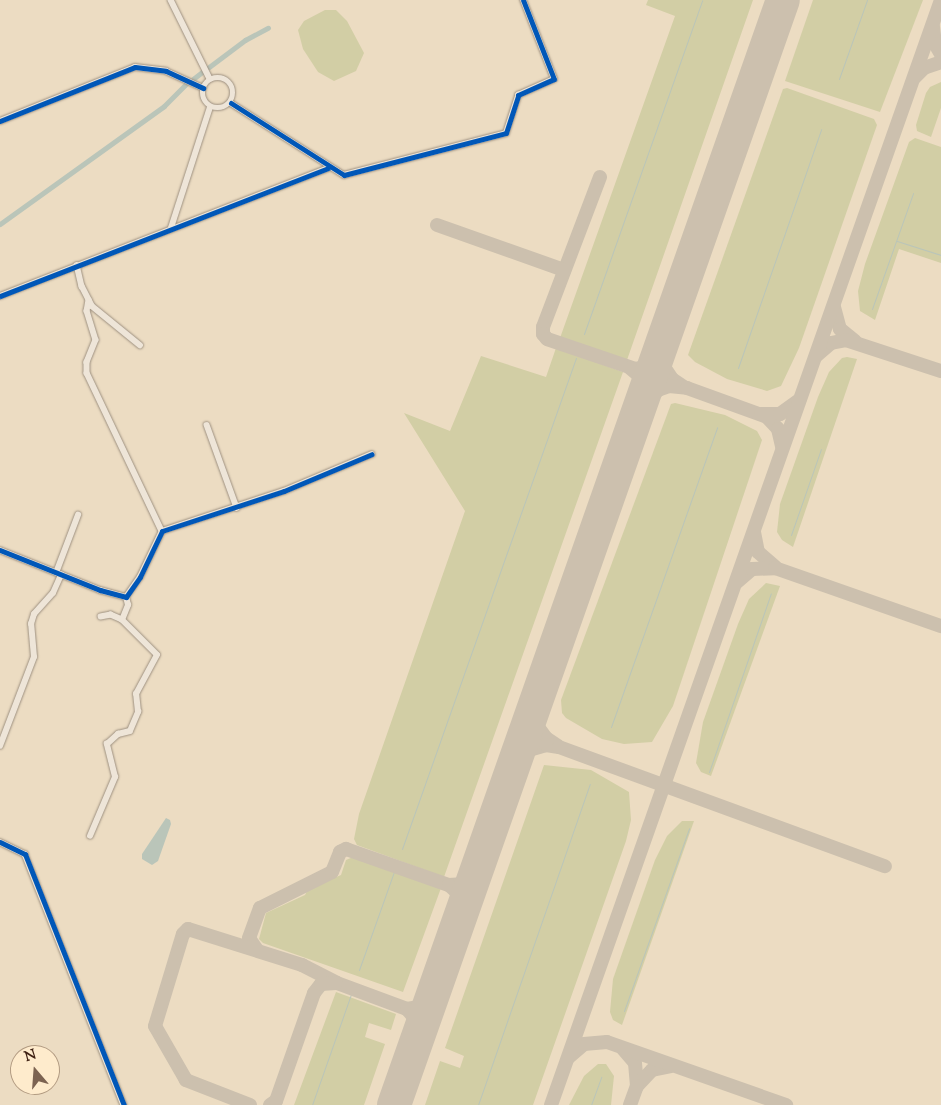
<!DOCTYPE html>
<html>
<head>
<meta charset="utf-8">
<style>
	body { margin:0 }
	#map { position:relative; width:941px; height:1105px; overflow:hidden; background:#ecdcc2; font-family:"Sorts Mill Goudy",serif }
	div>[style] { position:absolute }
	.green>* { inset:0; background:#d2cea5 }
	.water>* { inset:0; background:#bac5b9 }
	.stream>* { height:1px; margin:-0.5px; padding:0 0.5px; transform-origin:0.5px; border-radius:0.5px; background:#bac5b9 }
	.canal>* { height:5px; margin:-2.5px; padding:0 2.5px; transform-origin:2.5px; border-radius:2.5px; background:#bac5b9 }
	.taxiway>* { height:14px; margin:-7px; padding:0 7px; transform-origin:7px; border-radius:7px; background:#ccc0ae }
	.runway>* { height:34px; margin:-17px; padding:0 17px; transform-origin:17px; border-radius:17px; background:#ccc0ae }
	.roads { filter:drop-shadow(0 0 1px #9e9181) drop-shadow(0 0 1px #9e9181) }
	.minor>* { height:5.5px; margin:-2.75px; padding:0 2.75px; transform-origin:2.75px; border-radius:2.75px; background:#eee5d8 }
	.minor>.ring { margin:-2.75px; padding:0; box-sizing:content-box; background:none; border:5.5px solid #eee5d8; border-radius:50% }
	.cycleway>* { height:5px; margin:-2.5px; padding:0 2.5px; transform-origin:2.5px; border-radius:2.5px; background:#0057b8 }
	span { translate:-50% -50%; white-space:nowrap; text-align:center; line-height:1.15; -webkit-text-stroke:4px #feebcc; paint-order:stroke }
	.north { position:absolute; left:10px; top:1045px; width:50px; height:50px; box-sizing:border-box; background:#feebcc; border:1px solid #b29b82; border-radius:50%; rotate:342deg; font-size:14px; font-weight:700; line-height:20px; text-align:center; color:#402214 }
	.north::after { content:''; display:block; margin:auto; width:18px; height:22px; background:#7c6351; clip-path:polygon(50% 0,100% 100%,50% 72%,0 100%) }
</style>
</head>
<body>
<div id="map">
	<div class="green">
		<div style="clip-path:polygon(648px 0,753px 0,627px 360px,560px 338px,675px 16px,646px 5px)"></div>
		<div style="clip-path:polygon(813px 0,923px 0,880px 112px,785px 81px)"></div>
		<div style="clip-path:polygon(325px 10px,336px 10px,347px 21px,364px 53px,356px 71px,334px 81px,318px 72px,303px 49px,298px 30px,304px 21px)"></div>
		<div style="clip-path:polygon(941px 82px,941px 108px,931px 137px,917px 131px,916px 125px,926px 93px,930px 87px)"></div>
		<div style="clip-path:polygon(787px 88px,874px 119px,877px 125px,799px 348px,781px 386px,767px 391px,727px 379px,695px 362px,688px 355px,783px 89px)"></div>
		<div style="clip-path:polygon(915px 138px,941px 147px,941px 263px,899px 249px,875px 320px,860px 311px,858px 291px,865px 264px,909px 142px)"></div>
		<div style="clip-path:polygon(556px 348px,623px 372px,444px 877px,357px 845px,354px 839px,359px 814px,465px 511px,404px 413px,450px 431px,481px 356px,546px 377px)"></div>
		<div style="clip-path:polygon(847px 357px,857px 359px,793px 547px,782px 540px,777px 532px,780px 504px,818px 397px,829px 372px,842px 358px)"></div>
		<div style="clip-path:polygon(675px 403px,725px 415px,757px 431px,762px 440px,673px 706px,652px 742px,624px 744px,602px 739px,566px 718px,562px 713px,561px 700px,671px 404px)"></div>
		<div style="clip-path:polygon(766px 583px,780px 586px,711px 776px,701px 772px,696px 763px,703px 722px,738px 624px,749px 599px)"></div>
		<div style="clip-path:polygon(544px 765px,591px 770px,629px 792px,631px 820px,626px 841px,533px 1105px,425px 1105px,440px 1061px,460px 1068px,464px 1056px,445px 1048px)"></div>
		<div style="clip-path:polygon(682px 821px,694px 821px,622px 1025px,613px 1020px,610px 1012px,613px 979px,655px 860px,667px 836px)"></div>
		<div style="clip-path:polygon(353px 857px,441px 888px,403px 992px,263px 943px,259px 939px,266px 913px,305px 895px,308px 889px,341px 875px,346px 860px)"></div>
		<div style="clip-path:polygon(336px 992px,396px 1014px,391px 1030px,369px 1023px,365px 1037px,385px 1044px,364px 1105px,294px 1105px)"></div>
		<div style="clip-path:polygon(598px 1064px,606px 1064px,614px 1076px,611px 1105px,569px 1105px,584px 1076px)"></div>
	</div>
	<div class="water">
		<div style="clip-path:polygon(166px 818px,170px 820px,171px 824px,158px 861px,152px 865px,142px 859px,142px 854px)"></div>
	</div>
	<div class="stream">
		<div style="left:839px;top:79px;width:84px;rotate:-70.5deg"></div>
		<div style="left:897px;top:241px;width:46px;rotate:17.7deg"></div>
		<div style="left:872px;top:309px;width:123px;rotate:-70.5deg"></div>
		<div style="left:584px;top:334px;width:354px;rotate:-70.5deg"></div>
		<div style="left:738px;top:368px;width:253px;rotate:-70.8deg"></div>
		<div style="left:791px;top:535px;width:91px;rotate:-70.8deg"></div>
		<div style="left:611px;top:727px;width:318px;rotate:-70.5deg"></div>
		<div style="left:709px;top:772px;width:189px;rotate:-70.9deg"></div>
		<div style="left:402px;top:849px;width:521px;rotate:-70.49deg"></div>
		<div style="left:359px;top:970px;width:107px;rotate:-70.4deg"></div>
		<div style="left:624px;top:1011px;width:194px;rotate:-70.4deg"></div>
		<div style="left:312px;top:1105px;width:118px;rotate:-70.6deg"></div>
		<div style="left:478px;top:1105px;width:340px;rotate:-70.8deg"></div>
		<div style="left:591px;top:1105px;width:30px;rotate:-70deg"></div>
	</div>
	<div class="canal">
		<div style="left:209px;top:67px;width:45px;rotate:-36.9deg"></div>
		<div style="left:245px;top:40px;width:26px;rotate:-28deg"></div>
		<div style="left:193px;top:79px;width:11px;rotate:-38deg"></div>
		<div style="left:0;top:224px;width:202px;rotate:-35.7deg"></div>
		<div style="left:164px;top:106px;width:31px;rotate:-45deg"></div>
	</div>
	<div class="taxiway">
		<div style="left:933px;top:27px;width:17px;rotate:83deg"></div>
		<div style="left:935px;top:44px;width:12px;rotate:59deg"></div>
		<div style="left:915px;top:77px;width:13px;rotate:-45deg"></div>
		<div style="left:924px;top:68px;width:18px;rotate:-19deg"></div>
		<div style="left:600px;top:177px;width:160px;rotate:110.8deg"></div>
		<div style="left:543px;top:327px;width:7px;rotate:90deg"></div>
		<div style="left:543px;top:334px;width:6px;rotate:51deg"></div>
		<div style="left:547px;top:339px;width:93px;rotate:18.8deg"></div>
		<div style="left:635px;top:369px;width:14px;rotate:-12deg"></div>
		<div style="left:649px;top:366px;width:14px;rotate:-51deg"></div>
		<div style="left:437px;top:225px;width:135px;rotate:19.5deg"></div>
		<div style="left:834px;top:307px;width:23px;rotate:75deg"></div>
		<div style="left:840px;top:329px;width:19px;rotate:39deg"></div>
		<div style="left:663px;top:343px;width:24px;rotate:88deg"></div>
		<div style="left:664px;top:367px;width:14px;rotate:56deg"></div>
		<div style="left:672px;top:379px;width:14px;rotate:34deg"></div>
		<div style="left:816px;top:356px;width:20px;rotate:-41deg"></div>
		<div style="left:831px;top:343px;width:15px;rotate:-11deg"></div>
		<div style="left:846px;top:340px;width:100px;rotate:18.1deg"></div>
		<div style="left:630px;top:368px;width:16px;rotate:40deg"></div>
		<div style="left:642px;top:378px;width:15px;rotate:79deg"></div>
		<div style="left:640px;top:407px;width:25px;rotate:-43deg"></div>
		<div style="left:658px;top:390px;width:12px;rotate:-20deg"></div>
		<div style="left:669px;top:386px;width:18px;rotate:6deg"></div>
		<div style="left:687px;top:388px;width:85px;rotate:19.9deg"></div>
		<div style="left:767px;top:417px;width:16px;rotate:47deg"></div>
		<div style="left:778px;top:429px;width:18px;rotate:77deg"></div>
		<div style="left:761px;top:414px;width:19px"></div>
		<div style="left:780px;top:414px;width:24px;rotate:-36deg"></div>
		<div style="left:754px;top:532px;width:20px;rotate:79deg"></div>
		<div style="left:758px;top:552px;width:23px;rotate:41deg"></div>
		<div style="left:737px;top:582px;width:20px;rotate:-41deg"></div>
		<div style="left:752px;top:569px;width:23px;rotate:-2deg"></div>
		<div style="left:775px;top:568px;width:176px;rotate:19.3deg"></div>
		<div style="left:538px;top:697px;width:16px;rotate:101deg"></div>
		<div style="left:535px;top:713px;width:14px;rotate:78deg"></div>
		<div style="left:538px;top:727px;width:14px;rotate:54deg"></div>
		<div style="left:546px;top:738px;width:14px;rotate:34deg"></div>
		<div style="left:513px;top:768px;width:24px;rotate:-48deg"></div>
		<div style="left:529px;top:750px;width:18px;rotate:-16deg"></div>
		<div style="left:546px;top:745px;width:13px;rotate:9deg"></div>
		<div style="left:559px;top:747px;width:347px;rotate:20.1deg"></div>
		<div style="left:449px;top:885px;width:16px;rotate:-4deg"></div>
		<div style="left:465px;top:884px;width:16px;rotate:-47deg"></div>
		<div style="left:257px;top:950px;width:14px;rotate:-124deg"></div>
		<div style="left:249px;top:938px;width:32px;rotate:-70deg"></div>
		<div style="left:260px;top:908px;width:80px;rotate:-26.6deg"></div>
		<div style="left:332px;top:872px;width:22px;rotate:-68deg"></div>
		<div style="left:340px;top:852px;width:7px;rotate:-27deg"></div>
		<div style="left:346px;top:849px;width:109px;rotate:19.3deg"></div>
		<div style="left:449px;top:885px;width:16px;rotate:43deg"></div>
		<div style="left:461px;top:896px;width:16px;rotate:86deg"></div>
		<div style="left:407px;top:1009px;width:17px;rotate:-10deg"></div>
		<div style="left:424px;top:1006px;width:15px;rotate:-53deg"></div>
		<div style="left:623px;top:1049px;width:18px;rotate:49deg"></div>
		<div style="left:635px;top:1063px;width:23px;rotate:85deg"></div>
		<div style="left:637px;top:1086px;width:22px;rotate:-47deg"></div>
		<div style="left:652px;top:1070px;width:19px;rotate:-12deg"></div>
		<div style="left:569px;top:1057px;width:20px;rotate:-41deg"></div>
		<div style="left:584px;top:1044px;width:23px;rotate:-5deg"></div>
		<div style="left:607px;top:1042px;width:190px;rotate:19.4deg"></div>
		<div style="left:250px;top:1105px;width:69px;rotate:-158.7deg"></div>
		<div style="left:186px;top:1080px;width:62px;rotate:-119.9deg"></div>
		<div style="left:155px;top:1026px;width:96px;rotate:-73.1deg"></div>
		<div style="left:183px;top:934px;width:7px;rotate:-45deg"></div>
		<div style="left:188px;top:929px;width:120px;rotate:17.5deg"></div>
		<div style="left:302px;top:965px;width:39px;rotate:27deg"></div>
		<div style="left:337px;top:983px;width:75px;rotate:20.4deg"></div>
		<div style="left:407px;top:1009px;width:17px;rotate:50deg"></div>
		<div style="left:418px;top:1022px;width:14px;rotate:86deg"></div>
		<div style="left:270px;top:1105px;width:7px;rotate:-34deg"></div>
		<div style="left:276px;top:1101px;width:114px;rotate:-70.6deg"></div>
		<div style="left:314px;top:993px;width:11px;rotate:-52deg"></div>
		<div style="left:321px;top:984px;width:15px;rotate:-4deg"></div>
		<div style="left:551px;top:1105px;width:1172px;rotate:-70.56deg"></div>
		<div style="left:630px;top:1105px;width:20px;rotate:-70deg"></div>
	</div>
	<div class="runway">
		<div style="left:394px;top:1105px;width:1171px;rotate:-70.61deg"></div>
	</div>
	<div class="roads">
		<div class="minor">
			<div style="left:171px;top:0;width:88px;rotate:63.7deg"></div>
			<div class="ring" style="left:203px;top:78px;width:24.5px;height:24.5px"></div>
			<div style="left:231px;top:103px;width:134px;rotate:32.5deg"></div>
			<div style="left:344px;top:175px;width:167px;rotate:-14.5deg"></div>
			<div style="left:506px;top:133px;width:40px;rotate:-72deg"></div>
			<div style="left:518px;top:95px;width:39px;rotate:-24deg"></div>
			<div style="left:554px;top:79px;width:85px;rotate:-111.4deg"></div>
			<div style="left:0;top:121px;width:145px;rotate:-21.8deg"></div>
			<div style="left:135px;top:67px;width:31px;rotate:7deg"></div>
			<div style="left:166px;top:71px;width:41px;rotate:24.7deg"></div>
			<div style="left:171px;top:228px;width:127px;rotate:-72.1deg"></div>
			<div style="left:77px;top:265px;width:22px;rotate:77deg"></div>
			<div style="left:82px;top:286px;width:22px;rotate:63deg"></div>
			<div style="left:92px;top:306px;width:62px;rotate:39.1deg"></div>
			<div style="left:0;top:296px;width:352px;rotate:-21.3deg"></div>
			<div style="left:89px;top:300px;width:11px;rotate:100deg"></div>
			<div style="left:87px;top:311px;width:30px;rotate:73deg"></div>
			<div style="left:96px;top:340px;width:24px;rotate:112deg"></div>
			<div style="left:87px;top:362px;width:11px;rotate:90deg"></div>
			<div style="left:87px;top:373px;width:175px;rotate:64.6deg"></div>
			<div style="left:207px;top:425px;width:88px;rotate:70.1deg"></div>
			<div style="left:0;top:550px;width:108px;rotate:21.8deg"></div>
			<div style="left:100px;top:590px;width:27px;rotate:15deg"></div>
			<div style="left:126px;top:597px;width:24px;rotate:-55deg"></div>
			<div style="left:140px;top:577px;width:51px;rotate:-64.4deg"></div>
			<div style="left:162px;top:531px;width:128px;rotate:-18.2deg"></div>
			<div style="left:284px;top:491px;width:95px;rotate:-22.8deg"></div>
			<div style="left:56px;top:573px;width:62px;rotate:-69.2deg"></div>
			<div style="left:122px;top:620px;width:16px;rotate:-68deg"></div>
			<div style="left:128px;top:605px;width:8px;rotate:-104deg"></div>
			<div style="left:0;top:746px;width:95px;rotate:-69.1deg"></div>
			<div style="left:34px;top:657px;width:33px;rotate:-95deg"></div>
			<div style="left:31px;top:624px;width:10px;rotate:-73deg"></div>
			<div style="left:34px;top:614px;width:28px;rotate:-48deg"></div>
			<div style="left:53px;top:593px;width:20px;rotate:-66deg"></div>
			<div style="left:90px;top:836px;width:64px;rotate:-67deg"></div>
			<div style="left:115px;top:777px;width:34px;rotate:-104deg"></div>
			<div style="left:107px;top:744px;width:15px;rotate:-42deg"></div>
			<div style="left:118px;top:734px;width:12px;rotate:-14deg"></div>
			<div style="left:130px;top:731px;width:21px;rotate:-67deg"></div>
			<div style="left:138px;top:712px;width:18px;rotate:-96deg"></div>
			<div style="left:136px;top:694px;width:44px;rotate:-61.7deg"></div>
			<div style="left:157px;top:655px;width:49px;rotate:-135deg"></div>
			<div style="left:122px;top:620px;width:12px;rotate:-156deg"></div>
			<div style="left:111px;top:615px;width:10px;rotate:169deg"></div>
			<div style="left:0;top:842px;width:28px;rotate:26deg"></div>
			<div style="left:25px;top:854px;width:270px;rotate:68.5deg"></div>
		</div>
	</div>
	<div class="cycleway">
		<div style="left:231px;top:103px;width:134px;rotate:32.5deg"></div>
		<div style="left:344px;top:175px;width:167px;rotate:-14.5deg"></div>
		<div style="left:506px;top:133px;width:40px;rotate:-72deg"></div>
		<div style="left:518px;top:95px;width:39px;rotate:-24deg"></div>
		<div style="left:554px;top:79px;width:85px;rotate:-111.4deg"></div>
		<div style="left:0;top:121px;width:145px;rotate:-21.8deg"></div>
		<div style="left:135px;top:67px;width:31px;rotate:7deg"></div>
		<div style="left:166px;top:71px;width:41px;rotate:24.7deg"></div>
		<div style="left:0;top:296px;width:352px;rotate:-21.3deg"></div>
		<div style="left:0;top:550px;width:108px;rotate:21.8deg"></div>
		<div style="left:100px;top:590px;width:27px;rotate:15deg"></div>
		<div style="left:126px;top:597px;width:24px;rotate:-55deg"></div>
		<div style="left:140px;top:577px;width:51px;rotate:-64.4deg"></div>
		<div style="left:162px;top:531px;width:128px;rotate:-18.2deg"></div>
		<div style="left:284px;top:491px;width:95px;rotate:-22.8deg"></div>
		<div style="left:0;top:842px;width:28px;rotate:26deg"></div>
		<div style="left:25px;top:854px;width:270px;rotate:68.5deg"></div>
	</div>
	<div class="north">N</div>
</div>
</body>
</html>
